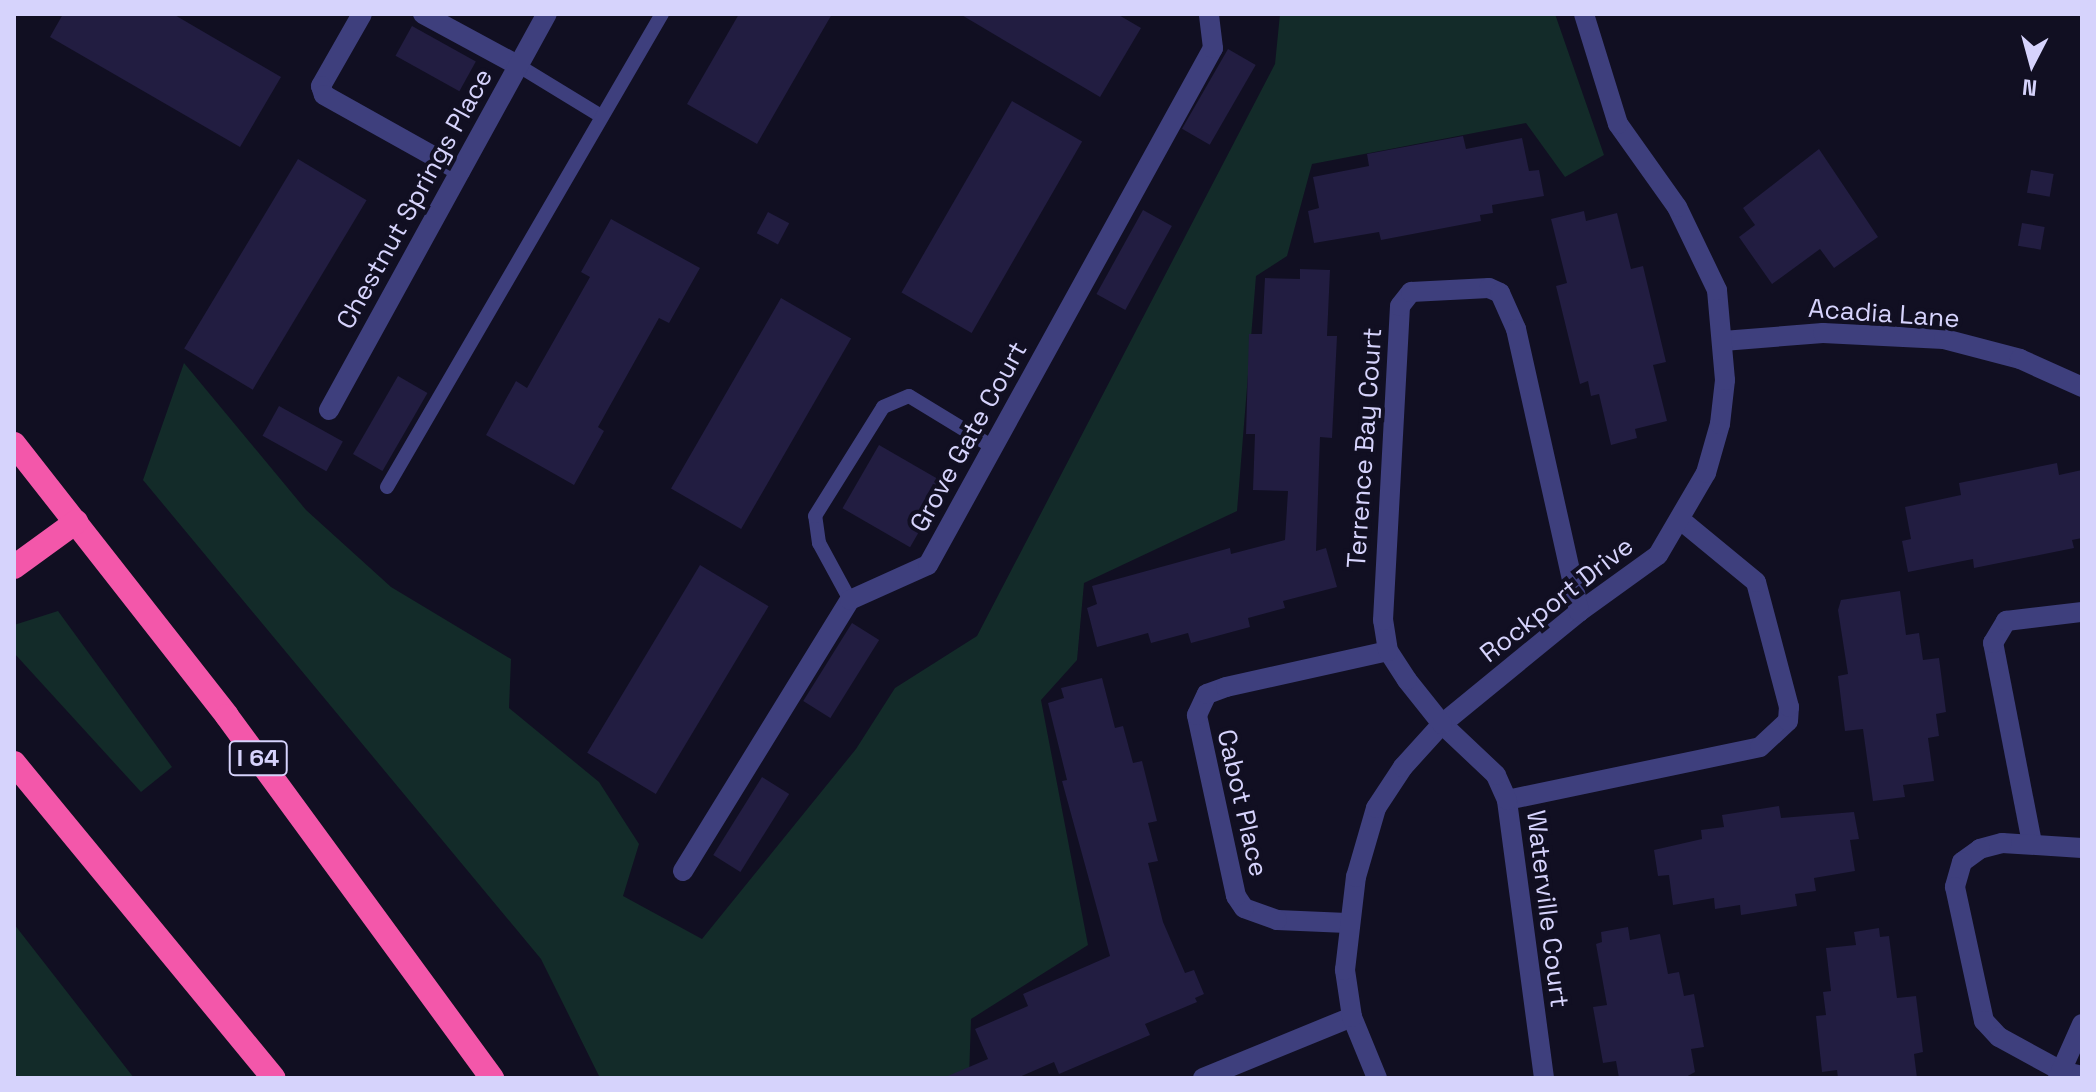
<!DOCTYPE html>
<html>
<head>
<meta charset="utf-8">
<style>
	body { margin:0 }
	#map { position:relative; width:2096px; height:1092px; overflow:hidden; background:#110f22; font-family:"Space Grotesk",sans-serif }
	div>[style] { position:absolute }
	.green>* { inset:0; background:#132b29 }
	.building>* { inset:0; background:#221d41; transform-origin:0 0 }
	.service>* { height:14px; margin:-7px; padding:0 7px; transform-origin:7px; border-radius:7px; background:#3e3f7d }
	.minor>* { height:20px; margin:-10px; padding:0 10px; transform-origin:10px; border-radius:10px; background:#3e3f7d }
	.motorway>* { height:24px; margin:-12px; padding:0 12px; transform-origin:12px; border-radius:12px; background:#f357aa }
	span { translate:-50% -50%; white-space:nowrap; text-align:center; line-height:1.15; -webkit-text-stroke:8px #110f22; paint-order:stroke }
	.shield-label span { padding:2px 6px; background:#110f22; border:2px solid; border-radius:6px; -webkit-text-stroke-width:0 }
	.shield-label { font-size:24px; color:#d6d3fc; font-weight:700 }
	.street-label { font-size:26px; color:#d6d3fc }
	.frame { position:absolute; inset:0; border:16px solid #d6d3fc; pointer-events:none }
	.north { position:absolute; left:1992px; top:24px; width:80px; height:80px; -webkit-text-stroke:6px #110f22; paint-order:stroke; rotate:186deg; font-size:22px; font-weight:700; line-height:32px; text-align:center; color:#d6d3fc }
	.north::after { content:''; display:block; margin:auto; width:28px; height:36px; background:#d6d3fc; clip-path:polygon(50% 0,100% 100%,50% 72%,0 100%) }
</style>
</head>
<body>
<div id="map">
	<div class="green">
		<div style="clip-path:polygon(1280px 14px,1555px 14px,1604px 155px,1565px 177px,1526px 123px,1312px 164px,1287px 256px,1256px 276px,1237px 511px,1084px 583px,1077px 660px,1041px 700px,1088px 945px,971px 1019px,969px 1078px,600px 1078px,541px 959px,143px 480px,184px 363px,306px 510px,391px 587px,511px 659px,509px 708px,599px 782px,639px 844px,623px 896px,702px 939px,856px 749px,895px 688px,977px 636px,1275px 64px)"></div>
		<div style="clip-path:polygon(58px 611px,172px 767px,141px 792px,14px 653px,14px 625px)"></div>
		<div style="clip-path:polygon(14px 924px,134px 1078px,14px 1077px)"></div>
	</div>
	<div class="building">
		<div style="clip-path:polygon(63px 14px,173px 14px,281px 77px,240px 147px,50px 37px)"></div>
		<div style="clip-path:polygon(739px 14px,832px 14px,757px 144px,687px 104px)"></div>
		<div style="clip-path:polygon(960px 14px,1117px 14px,1141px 28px,1100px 97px)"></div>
		<div style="left:412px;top:26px;width:73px;height:34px;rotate:29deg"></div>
		<div style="left:1228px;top:49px;width:32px;height:92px;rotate:30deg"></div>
		<div style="left:1012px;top:101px;width:81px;height:221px;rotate:30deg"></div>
		<div style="clip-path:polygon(1463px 136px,1466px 149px,1522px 138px,1529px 171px,1539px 170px,1544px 196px,1492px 205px,1493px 213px,1480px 215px,1481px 221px,1381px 240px,1379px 232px,1314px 243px,1308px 211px,1319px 208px,1313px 177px,1369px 166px,1367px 154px)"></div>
		<div style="clip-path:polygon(1819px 149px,1878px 237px,1834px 268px,1820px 249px,1772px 284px,1739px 237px,1755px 225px,1743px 208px)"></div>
		<div style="left:298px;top:159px;width:80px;height:221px;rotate:31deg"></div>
		<div style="left:2031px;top:170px;width:23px;height:23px;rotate:10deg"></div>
		<div style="left:1143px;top:210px;width:33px;height:96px;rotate:29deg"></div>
		<div style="clip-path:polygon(1584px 211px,1586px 221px,1617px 213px,1631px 269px,1643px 266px,1666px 362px,1653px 365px,1667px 421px,1635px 429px,1637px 438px,1611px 445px,1599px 394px,1591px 396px,1588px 381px,1580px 384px,1556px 286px,1567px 283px,1551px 219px)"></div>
		<div style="left:768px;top:212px;width:24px;height:24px;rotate:28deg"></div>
		<div style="clip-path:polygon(611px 219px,700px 268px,669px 323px,659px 318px,598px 427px,604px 431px,574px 485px,486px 435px,516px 381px,527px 388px,590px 277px,581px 272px)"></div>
		<div style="left:2022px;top:223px;width:23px;height:23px;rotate:10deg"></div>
		<div style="clip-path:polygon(1300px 269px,1330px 270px,1327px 336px,1337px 336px,1332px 438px,1320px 437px,1316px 551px,1326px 548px,1337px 587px,1283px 601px,1285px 608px,1248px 618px,1250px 627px,1191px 643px,1188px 633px,1151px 643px,1148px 633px,1097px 647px,1087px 608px,1097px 604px,1092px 586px,1230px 548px,1231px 554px,1285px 540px,1288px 491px,1253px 490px,1255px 434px,1246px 434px,1249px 334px,1262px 334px,1265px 278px,1300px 279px)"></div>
		<div style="left:781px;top:298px;width:81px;height:220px;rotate:30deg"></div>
		<div style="left:398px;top:376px;width:34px;height:90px;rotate:30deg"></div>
		<div style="left:279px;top:406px;width:73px;height:34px;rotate:29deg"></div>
		<div style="left:879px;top:445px;width:78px;height:73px;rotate:30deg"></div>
		<div style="clip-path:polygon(2057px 463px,2059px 475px,2082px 470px,2082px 538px,2072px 540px,2074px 548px,1974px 568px,1973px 559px,1908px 572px,1902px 541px,1911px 539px,1905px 507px,1961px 495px,1959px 483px)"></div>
		<div style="left:700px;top:565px;width:80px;height:219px;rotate:31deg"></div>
		<div style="clip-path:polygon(1900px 591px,1906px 635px,1919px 633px,1923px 660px,1939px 658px,1946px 712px,1936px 714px,1939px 736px,1928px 738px,1934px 781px,1903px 785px,1905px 797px,1873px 801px,1863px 729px,1845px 731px,1838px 676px,1848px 674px,1838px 610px,1841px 600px)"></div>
		<div style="left:852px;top:623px;width:32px;height:92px;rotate:32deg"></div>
		<div style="clip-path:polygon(1102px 678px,1115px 728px,1123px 726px,1133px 763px,1142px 761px,1157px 821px,1148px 823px,1158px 861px,1148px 863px,1163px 922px,1185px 973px,1194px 970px,1204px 994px,1195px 998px,1197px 1002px,1145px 1024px,1150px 1035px,1059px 1074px,1054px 1062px,1017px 1078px,943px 1078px,988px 1059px,975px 1029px,1028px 1006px,1023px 994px,1110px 956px,1062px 781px,1067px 780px,1048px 703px,1064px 698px,1061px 688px)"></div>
		<div style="left:762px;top:777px;width:32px;height:92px;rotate:32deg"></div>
		<div style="clip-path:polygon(1779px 806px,1781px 818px,1854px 812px,1859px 839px,1850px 840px,1855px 871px,1814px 878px,1816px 891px,1795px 894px,1797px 906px,1741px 915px,1740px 905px,1715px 909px,1714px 898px,1673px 905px,1669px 875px,1658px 876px,1654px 850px,1702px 839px,1701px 830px,1724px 827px,1722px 815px)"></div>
		<div style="clip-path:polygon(1628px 927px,1630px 940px,1660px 934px,1668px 974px,1679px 972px,1684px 996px,1694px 994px,1704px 1047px,1691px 1049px,1695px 1072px,1684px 1078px,1619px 1078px,1616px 1061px,1603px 1063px,1593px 1007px,1607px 1005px,1596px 944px,1602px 942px,1601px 932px)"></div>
		<div style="clip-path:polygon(1879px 928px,1880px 937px,1889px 936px,1897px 998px,1916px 996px,1923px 1052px,1914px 1054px,1917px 1078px,1838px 1078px,1837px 1070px,1822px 1072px,1816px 1016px,1826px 1015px,1823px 992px,1831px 991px,1826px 948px,1856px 945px,1854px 932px)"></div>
	</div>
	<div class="service">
		<div style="left:519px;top:66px;width:96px;rotate:31.4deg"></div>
		<div style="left:387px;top:487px;width:547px;rotate:-59.83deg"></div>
		<div style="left:850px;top:600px;width:65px;rotate:-118.5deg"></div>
		<div style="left:819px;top:543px;width:27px;rotate:-98deg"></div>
		<div style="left:815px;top:516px;width:128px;rotate:-58deg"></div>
		<div style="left:883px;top:407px;width:28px;rotate:-23deg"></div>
		<div style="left:909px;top:396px;width:98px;rotate:31.3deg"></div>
	</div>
	<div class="minor">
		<div style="left:362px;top:14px;width:83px;rotate:119.7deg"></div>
		<div style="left:321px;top:86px;width:9px;rotate:72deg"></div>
		<div style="left:324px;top:95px;width:156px;rotate:29.2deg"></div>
		<div style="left:423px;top:14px;width:109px;rotate:28.4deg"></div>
		<div style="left:1723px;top:341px;width:100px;rotate:-4.6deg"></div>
		<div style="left:1823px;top:333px;width:121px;rotate:2.8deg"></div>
		<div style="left:1944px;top:339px;width:79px;rotate:14.7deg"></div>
		<div style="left:2020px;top:359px;width:68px;rotate:24.3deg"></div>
		<div style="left:329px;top:410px;width:452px;rotate:-61.2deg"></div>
		<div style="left:1507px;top:800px;width:258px;rotate:-11.8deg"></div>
		<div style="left:1760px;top:747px;width:38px;rotate:-43deg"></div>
		<div style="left:1788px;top:721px;width:14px;rotate:-86deg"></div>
		<div style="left:1789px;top:707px;width:129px;rotate:-104.8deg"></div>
		<div style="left:1756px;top:582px;width:96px;rotate:-140.5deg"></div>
		<div style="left:2032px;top:843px;width:204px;rotate:-101deg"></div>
		<div style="left:1993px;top:643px;width:26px;rotate:-59deg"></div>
		<div style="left:2006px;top:621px;width:77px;rotate:-6.8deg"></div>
		<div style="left:2082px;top:848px;width:80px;rotate:-176.4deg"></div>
		<div style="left:2002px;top:843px;width:23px;rotate:165deg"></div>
		<div style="left:1980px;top:849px;width:22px;rotate:144deg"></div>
		<div style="left:1962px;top:862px;width:26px;rotate:106deg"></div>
		<div style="left:1955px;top:887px;width:137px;rotate:77.8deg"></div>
		<div style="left:1984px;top:1021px;width:22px;rotate:47deg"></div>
		<div style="left:1999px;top:1037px;width:71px;rotate:28.7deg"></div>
		<div style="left:2061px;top:1071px;width:22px;rotate:13deg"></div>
		<div style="left:683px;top:871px;width:318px;rotate:-58.4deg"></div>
		<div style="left:850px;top:600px;width:85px;rotate:-24.2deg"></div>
		<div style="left:928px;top:565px;width:590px;rotate:-61.13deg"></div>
		<div style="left:1213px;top:48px;width:34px;rotate:-97deg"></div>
		<div style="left:1347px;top:923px;width:70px;rotate:-177.5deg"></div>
		<div style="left:1277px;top:920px;width:35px;rotate:-160deg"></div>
		<div style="left:1244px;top:908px;width:14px;rotate:-124deg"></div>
		<div style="left:1236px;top:896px;width:185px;rotate:-102.2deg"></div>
		<div style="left:1197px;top:715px;width:23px;rotate:-65deg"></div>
		<div style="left:1207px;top:694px;width:20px;rotate:-20deg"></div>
		<div style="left:1226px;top:687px;width:166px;rotate:-12.5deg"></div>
		<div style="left:1203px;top:1078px;width:161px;rotate:-22.3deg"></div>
		<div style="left:1377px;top:1078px;width:66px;rotate:-112.3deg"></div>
		<div style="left:1352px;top:1017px;width:48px;rotate:-98.5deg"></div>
		<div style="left:1345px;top:970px;width:94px;rotate:-83.3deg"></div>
		<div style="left:1356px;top:877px;width:72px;rotate:-73.8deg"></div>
		<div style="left:1376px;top:808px;width:49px;rotate:-56.6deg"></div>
		<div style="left:1403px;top:767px;width:58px;rotate:-47.8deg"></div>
		<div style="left:1442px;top:724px;width:177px;rotate:-39.3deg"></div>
		<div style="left:1579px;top:612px;width:97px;rotate:-35.8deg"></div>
		<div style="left:1658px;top:555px;width:95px;rotate:-59.7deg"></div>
		<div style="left:1706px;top:473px;width:51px;rotate:-74.1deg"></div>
		<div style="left:1720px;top:424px;width:44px;rotate:-83.5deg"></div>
		<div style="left:1725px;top:380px;width:90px;rotate:-95.1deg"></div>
		<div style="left:1717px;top:290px;width:92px;rotate:-115.7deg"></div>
		<div style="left:1677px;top:207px;width:102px;rotate:-125.4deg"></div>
		<div style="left:1618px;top:124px;width:115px;rotate:-107.2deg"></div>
		<div style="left:1544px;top:1078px;width:280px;rotate:-97.6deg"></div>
		<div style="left:1507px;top:800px;width:27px;rotate:-114deg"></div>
		<div style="left:1496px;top:775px;width:74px;rotate:-136.6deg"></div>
		<div style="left:1442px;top:724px;width:56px;rotate:-128.5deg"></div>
		<div style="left:1407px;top:680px;width:35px;rotate:-123deg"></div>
		<div style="left:1388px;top:651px;width:31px;rotate:-99deg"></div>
		<div style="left:1383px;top:620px;width:314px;rotate:-86.9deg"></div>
		<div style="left:1400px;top:306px;width:18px;rotate:-52deg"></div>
		<div style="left:1411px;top:292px;width:78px;rotate:-2.9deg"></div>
		<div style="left:1489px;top:288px;width:12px;rotate:24deg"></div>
		<div style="left:1500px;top:293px;width:39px;rotate:66deg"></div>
		<div style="left:1516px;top:329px;width:290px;rotate:77.4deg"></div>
		<div style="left:2058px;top:1078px;width:59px;rotate:-66deg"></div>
	</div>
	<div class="motorway">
		<div style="left:14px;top:444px;width:345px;rotate:51.9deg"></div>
		<div style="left:227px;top:716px;width:449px;rotate:53.8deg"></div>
		<div style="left:14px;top:567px;width:77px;rotate:-36deg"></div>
		<div style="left:14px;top:763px;width:408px;rotate:50.5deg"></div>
	</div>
	<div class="shield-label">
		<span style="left:258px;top:758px">I 64</span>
	</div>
	<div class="street-label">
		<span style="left:415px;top:199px;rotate:-61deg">Chestnut Springs Place</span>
		<span style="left:1884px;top:314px;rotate:4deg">Acadia Lane</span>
		<span style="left:969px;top:437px;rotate:-61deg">Grove Gate Court</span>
		<span style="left:1365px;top:448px;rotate:-86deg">Terrence Bay Court</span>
		<span style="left:1557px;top:600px;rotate:-38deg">Rockport Drive</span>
		<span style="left:1242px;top:803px;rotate:77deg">Cabot Place</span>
		<span style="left:1547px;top:909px;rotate:83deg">Waterville Court</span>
	</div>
	<div class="frame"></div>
	<div class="north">N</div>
</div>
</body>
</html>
